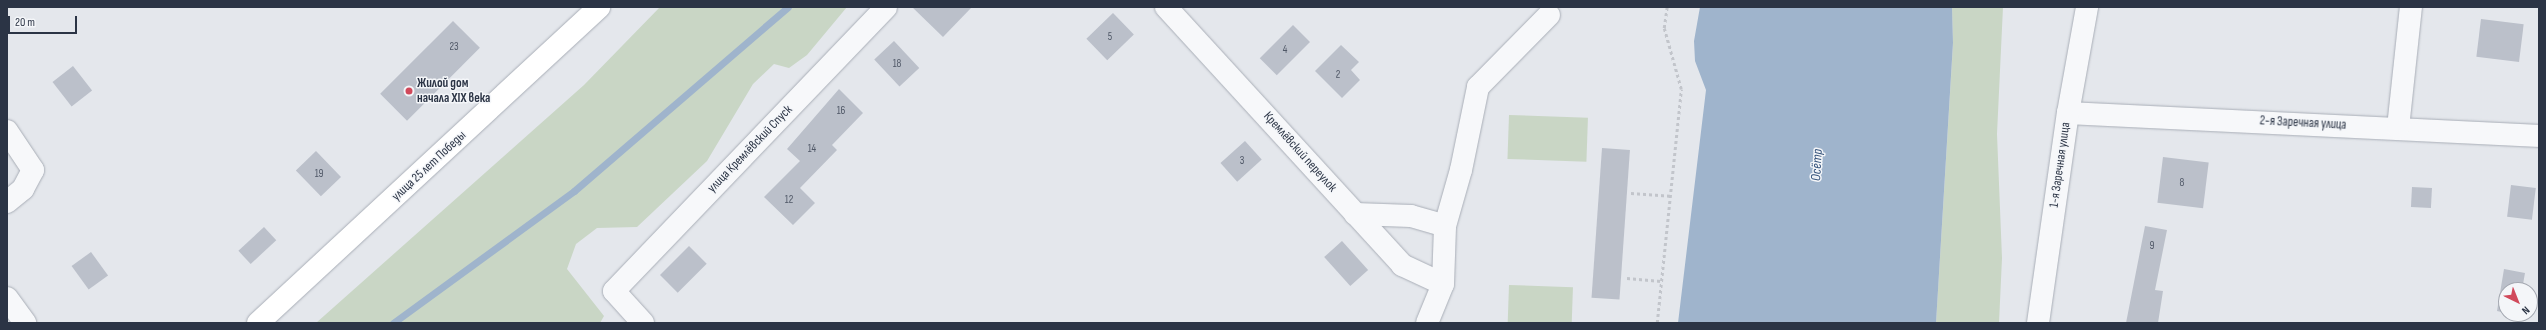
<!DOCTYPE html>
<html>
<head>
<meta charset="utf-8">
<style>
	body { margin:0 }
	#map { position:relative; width:2546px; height:330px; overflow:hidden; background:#e4e7ec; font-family:"Sofia Sans Condensed",sans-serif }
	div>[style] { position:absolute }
	.green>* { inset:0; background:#c9d6c5; transform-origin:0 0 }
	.water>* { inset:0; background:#9fb4cc }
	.pier>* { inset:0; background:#e4e7ec }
	.stream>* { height:7px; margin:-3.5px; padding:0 3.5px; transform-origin:3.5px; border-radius:3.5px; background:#9fb4cc }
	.building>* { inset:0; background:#bbc0ca; transform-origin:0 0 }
	.path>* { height:2.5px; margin-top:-1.25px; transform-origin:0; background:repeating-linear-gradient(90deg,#c2c5cb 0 3px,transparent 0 6px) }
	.roads { filter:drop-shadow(0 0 1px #a9aeb7) drop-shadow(0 0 1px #a9aeb7) }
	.minor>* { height:22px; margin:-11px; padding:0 11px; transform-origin:11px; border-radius:11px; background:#f7f8fa }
	.major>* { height:22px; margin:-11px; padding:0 11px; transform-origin:11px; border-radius:11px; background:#fff }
	.dots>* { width:11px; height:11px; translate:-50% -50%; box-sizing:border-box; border:2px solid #f4f6f9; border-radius:50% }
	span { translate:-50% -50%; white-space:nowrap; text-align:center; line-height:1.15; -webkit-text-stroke:3px #f4f6f9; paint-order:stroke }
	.number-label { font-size:11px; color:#4f5766 }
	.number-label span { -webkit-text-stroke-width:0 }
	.poi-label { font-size:13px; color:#2b3445; font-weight:700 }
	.left { translate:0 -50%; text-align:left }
	.street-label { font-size:13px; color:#2b3445 }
	.water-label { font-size:14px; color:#34527a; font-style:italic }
	.frame { position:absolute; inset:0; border:8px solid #2b3445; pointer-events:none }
	.north { position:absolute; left:2498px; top:282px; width:40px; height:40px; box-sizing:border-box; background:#f4f6f9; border:1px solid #a4a8b1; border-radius:50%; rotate:137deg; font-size:11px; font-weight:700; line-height:16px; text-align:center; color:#2b3445 }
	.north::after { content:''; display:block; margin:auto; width:14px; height:18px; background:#d1495b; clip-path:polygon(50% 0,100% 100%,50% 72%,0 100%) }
	.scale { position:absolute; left:8px; top:16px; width:69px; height:18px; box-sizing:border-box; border:2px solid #2b3445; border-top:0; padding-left:5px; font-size:12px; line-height:14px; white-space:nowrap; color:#2b3445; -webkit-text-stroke:3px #f4f6f9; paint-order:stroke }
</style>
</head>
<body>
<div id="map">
	<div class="green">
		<div style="clip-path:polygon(660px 7px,847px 7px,807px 55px,789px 68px,774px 64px,753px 84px,707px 161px,637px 227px,597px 228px,576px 244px,567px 269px,604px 316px,600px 323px,316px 323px,584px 85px)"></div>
		<div style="clip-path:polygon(1952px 7px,2003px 7px,1997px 134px,2002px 258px,1999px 323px,1936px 323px,1953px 44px)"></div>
		<div style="left:1509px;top:115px;width:79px;height:44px;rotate:2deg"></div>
		<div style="left:1509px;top:285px;width:64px;height:38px;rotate:2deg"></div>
	</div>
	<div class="water">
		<div style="clip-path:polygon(1700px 7px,1952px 7px,1953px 43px,1936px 323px,1678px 323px,1706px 90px,1695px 61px,1694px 41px)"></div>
	</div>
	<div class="pier">
		<div style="clip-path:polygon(1691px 188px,1693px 188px,1676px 323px)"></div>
	</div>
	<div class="stream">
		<div style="left:393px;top:323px;width:224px;rotate:-36.1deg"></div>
		<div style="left:574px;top:191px;width:282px;rotate:-40.7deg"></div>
	</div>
	<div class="building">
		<div style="clip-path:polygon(912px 7px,972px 7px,943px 37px)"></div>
		<div style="left:1113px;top:13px;width:30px;height:37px;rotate:46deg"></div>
		<div style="left:2481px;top:19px;width:43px;height:38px;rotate:7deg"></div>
		<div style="left:453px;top:21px;width:38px;height:103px;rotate:45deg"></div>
		<div style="left:1293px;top:25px;width:24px;height:47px;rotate:45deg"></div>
		<div style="left:894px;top:41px;width:37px;height:27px;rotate:47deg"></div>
		<div style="clip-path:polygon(1341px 45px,1359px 62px,1351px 70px,1360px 80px,1342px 98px,1315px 71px)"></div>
		<div style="left:73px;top:66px;width:31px;height:26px;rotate:52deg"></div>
		<div style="clip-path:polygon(839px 89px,863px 113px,832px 145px,837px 150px,800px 188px,815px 203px,793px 225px,764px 197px,800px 161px,787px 149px)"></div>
		<div style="left:1245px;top:141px;width:25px;height:33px;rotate:48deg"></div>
		<div style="left:1602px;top:148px;width:28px;height:150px;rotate:4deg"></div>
		<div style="left:316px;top:151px;width:36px;height:28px;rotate:46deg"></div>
		<div style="left:2163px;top:157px;width:46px;height:46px;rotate:7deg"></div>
		<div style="left:2511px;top:185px;width:25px;height:32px;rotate:7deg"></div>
		<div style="left:2412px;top:187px;width:20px;height:20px;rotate:3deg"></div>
		<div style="clip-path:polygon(2145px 226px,2167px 230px,2155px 290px,2163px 291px,2158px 323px,2126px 323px)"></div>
		<div style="left:264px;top:227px;width:18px;height:35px;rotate:47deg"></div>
		<div style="left:1342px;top:241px;width:39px;height:24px;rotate:48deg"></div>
		<div style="left:689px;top:246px;width:25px;height:41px;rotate:45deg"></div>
		<div style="left:91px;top:252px;width:29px;height:24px;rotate:54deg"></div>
		<div style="clip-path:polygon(2504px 269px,2525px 273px,2522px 290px,2506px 290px,2506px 313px,2497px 311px)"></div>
	</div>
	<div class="path">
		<div style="left:1631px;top:193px;width:39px;rotate:4deg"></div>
		<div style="left:1627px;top:278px;width:34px;rotate:5deg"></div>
		<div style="left:1657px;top:323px;width:235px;rotate:-84.1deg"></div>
		<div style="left:1681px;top:89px;width:63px;rotate:-105.6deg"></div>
		<div style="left:1664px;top:28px;width:21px;rotate:-82deg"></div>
	</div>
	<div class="roads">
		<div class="minor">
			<div style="left:1166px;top:7px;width:350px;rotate:47.5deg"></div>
			<div style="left:1402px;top:265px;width:45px;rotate:24.9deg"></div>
			<div style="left:2068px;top:113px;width:472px;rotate:2.8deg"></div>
			<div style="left:2398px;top:128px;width:122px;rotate:-83.9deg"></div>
			<div style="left:7px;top:131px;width:47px;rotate:56.3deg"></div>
			<div style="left:33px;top:170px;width:21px;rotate:118deg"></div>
			<div style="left:23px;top:189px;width:21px;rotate:141deg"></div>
			<div style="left:1355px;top:214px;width:56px;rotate:2deg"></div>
			<div style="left:1411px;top:216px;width:35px;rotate:16deg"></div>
			<div style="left:7px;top:298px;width:31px;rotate:54deg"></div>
			<div style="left:643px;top:323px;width:43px;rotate:-132.2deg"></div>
			<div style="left:614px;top:291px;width:393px;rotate:-46.2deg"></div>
			<div style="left:1427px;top:323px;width:42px;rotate:-67.7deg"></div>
			<div style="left:1443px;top:284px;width:58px;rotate:-88deg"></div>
			<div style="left:1445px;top:226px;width:58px;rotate:-74.1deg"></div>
			<div style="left:1461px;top:170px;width:85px;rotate:-78.4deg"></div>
			<div style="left:1478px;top:87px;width:101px;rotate:-45.4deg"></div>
			<div style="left:2038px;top:323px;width:212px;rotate:-81.9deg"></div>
			<div style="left:2068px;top:113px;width:108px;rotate:-79.8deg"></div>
		</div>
		<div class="major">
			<div style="left:258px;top:323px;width:465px;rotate:-42.8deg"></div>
		</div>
	</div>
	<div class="dots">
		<div style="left:409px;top:91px;background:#d1495b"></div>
	</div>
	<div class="number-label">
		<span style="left:1110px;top:37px">5</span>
		<span style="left:454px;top:47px">23</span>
		<span style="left:1285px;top:50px">4</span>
		<span style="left:897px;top:64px">18</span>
		<span style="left:1338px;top:75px">2</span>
		<span style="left:841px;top:111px">16</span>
		<span style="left:812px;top:149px">14</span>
		<span style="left:1242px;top:161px">3</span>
		<span style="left:319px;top:174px">19</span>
		<span style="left:2182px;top:183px">8</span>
		<span style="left:789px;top:200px">12</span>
		<span style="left:2152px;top:246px">9</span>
	</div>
	<div class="poi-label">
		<span class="left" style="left:417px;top:91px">Жилой дом<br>начала XIX века</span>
	</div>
	<div class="street-label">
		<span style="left:2303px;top:123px;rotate:3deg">2-я Заречная улица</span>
		<span style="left:750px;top:149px;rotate:-46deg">улица Кремлёвский Спуск</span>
		<span style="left:1300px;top:152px;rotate:48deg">Кремлёвский переулок</span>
		<span style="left:2060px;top:165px;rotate:-82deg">1-я Заречная улица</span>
		<span style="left:429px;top:166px;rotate:-43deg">улица 25 лет Победы</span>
	</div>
	<div class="water-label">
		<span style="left:1817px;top:165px;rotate:-87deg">Осётр</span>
	</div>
	<div class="frame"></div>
	<div class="north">N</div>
	<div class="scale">20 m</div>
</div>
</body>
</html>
